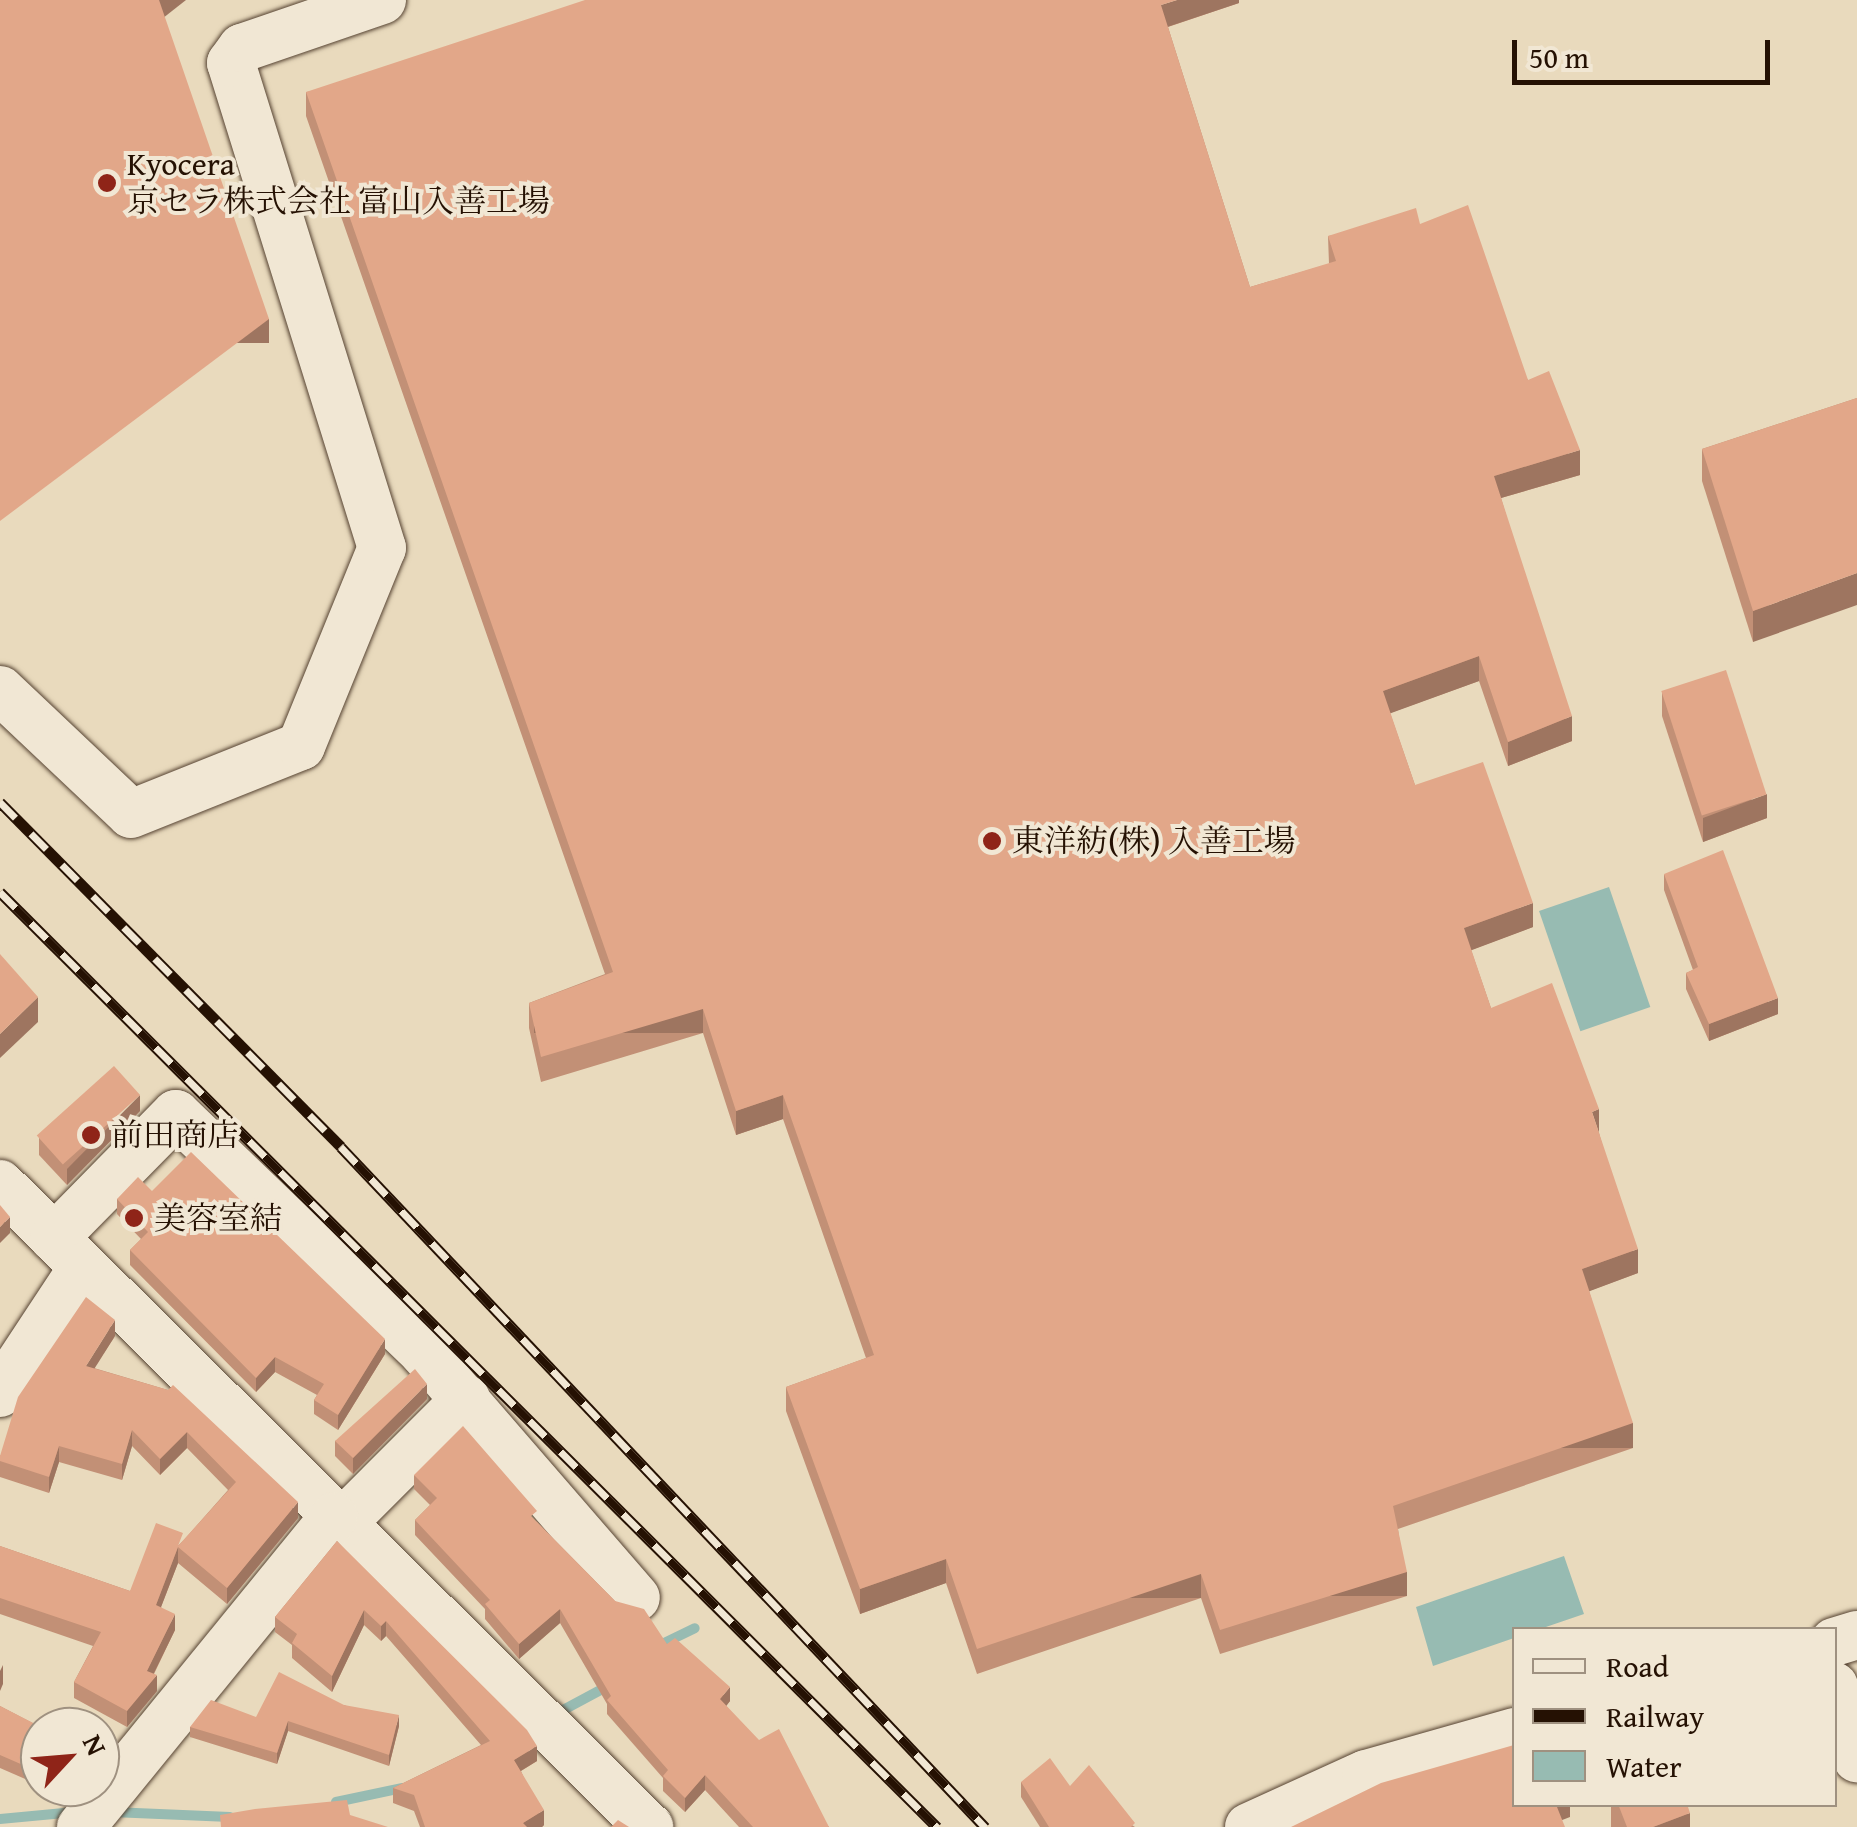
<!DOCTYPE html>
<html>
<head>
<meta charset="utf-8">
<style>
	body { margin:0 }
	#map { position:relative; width:1857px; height:1827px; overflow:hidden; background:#e9dabd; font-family:"Gentium Book Plus","Noto Serif JP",serif }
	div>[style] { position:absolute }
	.water>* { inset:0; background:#97bbb2; transform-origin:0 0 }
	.stream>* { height:10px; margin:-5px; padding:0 5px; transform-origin:5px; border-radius:5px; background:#97bbb2 }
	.roads { filter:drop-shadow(0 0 2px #564332) drop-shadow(0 0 2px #564332) }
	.minor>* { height:48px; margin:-24px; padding:0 24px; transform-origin:24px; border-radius:24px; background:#f1e7d4 }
	.rail>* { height:11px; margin-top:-5.5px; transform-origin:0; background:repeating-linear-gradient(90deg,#f1e7d4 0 22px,#251103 0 44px); box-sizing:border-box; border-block:2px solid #251103 }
	.wall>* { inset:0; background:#c29076; transform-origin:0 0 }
	.shaded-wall>* { inset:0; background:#9e7560; transform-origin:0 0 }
	.building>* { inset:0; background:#e2a789; transform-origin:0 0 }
	.dots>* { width:28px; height:28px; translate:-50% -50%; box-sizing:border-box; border:5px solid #f1e7d4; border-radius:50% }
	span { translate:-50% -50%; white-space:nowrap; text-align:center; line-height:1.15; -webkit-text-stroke:8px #f1e7d4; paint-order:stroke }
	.poi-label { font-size:32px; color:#251103 }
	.left { translate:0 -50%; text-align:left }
	.legend { position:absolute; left:1512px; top:1627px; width:325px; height:180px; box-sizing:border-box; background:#f1e7d4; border:2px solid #9f9180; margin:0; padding:12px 18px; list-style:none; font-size:30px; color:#251103 }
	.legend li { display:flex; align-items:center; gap:20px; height:50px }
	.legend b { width:50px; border:2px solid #9f9180 }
	.north { position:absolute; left:20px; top:1707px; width:100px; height:100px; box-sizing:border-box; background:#f1e7d4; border:2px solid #9f9180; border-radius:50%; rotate:64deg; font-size:28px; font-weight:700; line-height:40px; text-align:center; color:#251103 }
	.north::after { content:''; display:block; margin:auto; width:35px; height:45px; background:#8f2418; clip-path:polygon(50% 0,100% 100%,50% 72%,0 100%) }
	.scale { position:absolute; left:1512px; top:40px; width:258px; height:45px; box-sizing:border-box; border:5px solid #251103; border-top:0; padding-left:12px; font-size:30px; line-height:35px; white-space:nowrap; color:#251103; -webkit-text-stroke:8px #f1e7d4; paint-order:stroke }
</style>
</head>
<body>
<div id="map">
	<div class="water">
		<div style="left:1609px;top:887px;width:127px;height:74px;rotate:71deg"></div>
		<div style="clip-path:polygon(1564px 1556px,1584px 1614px,1540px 1629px,1514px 1630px,1514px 1638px,1433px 1666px,1416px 1607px)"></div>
	</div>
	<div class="stream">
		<div style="left:656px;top:1647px;width:43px;rotate:-26deg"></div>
		<div style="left:552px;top:1716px;width:64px;rotate:-28.2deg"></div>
		<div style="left:336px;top:1802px;width:67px;rotate:-12deg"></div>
		<div style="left:112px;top:1812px;width:118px;rotate:2.4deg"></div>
		<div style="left:0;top:1819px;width:75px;rotate:-5.3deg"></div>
	</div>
	<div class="roads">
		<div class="minor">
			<div style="left:0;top:690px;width:180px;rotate:43.4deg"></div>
			<div style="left:131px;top:814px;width:183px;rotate:-21.8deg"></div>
			<div style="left:301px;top:746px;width:214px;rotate:-67.8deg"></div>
			<div style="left:382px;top:548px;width:508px;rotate:-107.29deg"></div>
			<div style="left:231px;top:63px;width:19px;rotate:-54deg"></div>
			<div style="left:242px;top:48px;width:148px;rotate:-18.9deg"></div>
			<div style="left:0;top:1184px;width:914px;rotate:44.73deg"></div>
			<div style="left:54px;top:1238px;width:174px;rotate:-45.5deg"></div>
			<div style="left:176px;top:1114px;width:343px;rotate:43.9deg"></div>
			<div style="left:423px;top:1352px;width:325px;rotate:49.1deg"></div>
			<div style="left:0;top:1393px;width:151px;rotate:-56.6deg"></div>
			<div style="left:341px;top:1524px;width:177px;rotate:-45deg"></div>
			<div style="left:1834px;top:1642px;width:24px;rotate:-17deg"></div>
			<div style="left:1834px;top:1686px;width:76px;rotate:72.3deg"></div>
			<div style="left:81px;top:1827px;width:400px;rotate:-50.8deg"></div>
			<div style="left:1249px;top:1827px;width:128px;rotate:-24.4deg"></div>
			<div style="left:1366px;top:1774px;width:154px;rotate:-15.8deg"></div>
		</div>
	</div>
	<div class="rail">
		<div style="left:0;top:802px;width:485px;rotate:45.3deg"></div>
		<div style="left:341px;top:1147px;width:937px;rotate:46.56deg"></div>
		<div style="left:0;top:892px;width:1324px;rotate:44.94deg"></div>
	</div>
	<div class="wall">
		<div style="clip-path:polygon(1239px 0,1239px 3px,1168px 27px,1250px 287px,1329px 264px,1328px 236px,1420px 224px,1528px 380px,1580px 475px,1501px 498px,1572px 741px,1508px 766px,1479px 681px,1390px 713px,1415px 785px,1533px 927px,1471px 950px,1491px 1008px,1599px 1133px,1638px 1273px,1589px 1291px,1633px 1448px,1398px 1529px,1407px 1596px,1220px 1654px,1201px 1598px,977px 1674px,946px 1583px,860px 1614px,786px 1411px,786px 1387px,866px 1358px,783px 1119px,736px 1135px,703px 1033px,541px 1082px,529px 1028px,529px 1003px,605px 974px,306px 116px,306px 92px)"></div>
		<div style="clip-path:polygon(1857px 398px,1753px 642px,1702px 481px,1702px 449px)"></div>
		<div style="clip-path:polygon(1662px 692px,1767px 818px,1703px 842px,1662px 716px)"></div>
		<div style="clip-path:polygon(1664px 874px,1778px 1014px,1709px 1041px,1686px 989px,1686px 973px,1693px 970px,1664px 890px)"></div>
		<div style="clip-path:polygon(140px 1111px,67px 1185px,39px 1155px,39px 1138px)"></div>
		<div style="clip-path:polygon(152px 1191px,385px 1354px,338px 1430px,314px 1414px,314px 1400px,317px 1395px,275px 1372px,256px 1392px,130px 1265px,130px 1250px,141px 1239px,117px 1214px,117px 1199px)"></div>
		<div style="clip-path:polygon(115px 1336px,94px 1368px,168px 1390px,298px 1518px,227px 1604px,178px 1563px,161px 1607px,175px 1630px,154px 1674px,157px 1691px,127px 1727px,74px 1698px,74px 1682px,93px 1646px,0 1614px,0 1546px,130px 1591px,183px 1541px,228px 1490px,187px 1448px,160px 1475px,132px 1446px,122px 1480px,59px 1462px,49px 1493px,0 1477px,0 1456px)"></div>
		<div style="clip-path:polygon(427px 1399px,353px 1474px,335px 1456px,335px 1441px)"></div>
		<div style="clip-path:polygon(414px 1475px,537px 1522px,615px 1601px,667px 1644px,730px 1701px,726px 1706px,829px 1827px,739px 1827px,705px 1790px,685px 1812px,663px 1791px,663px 1778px,607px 1714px,607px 1704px,560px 1623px,519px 1659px,485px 1619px,485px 1609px,415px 1535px,415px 1520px,430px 1505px,414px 1489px)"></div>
		<div style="clip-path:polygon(337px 1541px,537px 1761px,521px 1771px,544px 1825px,542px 1827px,420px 1827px,414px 1811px,393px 1803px,393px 1788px,481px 1745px,386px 1636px,381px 1641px,364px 1625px,332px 1692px,292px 1658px,292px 1645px,275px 1632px,275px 1617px)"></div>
		<div style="clip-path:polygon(344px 1705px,399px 1726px,389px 1766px,288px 1731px,277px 1764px,190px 1737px,190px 1727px)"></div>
		<div style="clip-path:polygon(0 1706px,40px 1727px,39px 1785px,0 1768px)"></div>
		<div style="clip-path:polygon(1021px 1782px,1070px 1786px,1135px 1827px,1040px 1827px,1021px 1797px)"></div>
		<div style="left:1611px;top:1804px;width:76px;height:24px"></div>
	</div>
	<div class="shaded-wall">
		<div style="clip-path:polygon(158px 0,186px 0,158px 22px)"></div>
		<div style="clip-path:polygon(1177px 0,1239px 0,1239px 3px,1161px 29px,1161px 5px)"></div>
		<div style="left:269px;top:319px;width:24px;height:336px;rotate:90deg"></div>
		<div style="clip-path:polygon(1580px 450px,1580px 475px,1494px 500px,1494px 476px)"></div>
		<div style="clip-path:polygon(1857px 573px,1857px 605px,1753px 642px,1753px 611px)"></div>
		<div style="clip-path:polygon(1479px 656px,1479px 681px,1383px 716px,1383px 691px)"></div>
		<div style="clip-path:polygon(1572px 716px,1572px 741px,1508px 766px,1508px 742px)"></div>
		<div style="clip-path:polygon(1767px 794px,1767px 818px,1703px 842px,1703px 818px)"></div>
		<div style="clip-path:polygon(1533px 903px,1533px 927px,1464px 953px,1464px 928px)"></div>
		<div style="clip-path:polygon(38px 997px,38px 1022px,0 1058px,0 1034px)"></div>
		<div style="clip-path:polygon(1778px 998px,1778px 1014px,1709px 1041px,1709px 1024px)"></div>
		<div style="left:703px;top:1009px;width:24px;height:169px;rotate:90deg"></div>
		<div style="clip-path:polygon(140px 1095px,140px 1111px,67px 1185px,67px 1169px)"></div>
		<div style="clip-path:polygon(783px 1095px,783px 1119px,736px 1135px,736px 1111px)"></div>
		<div style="clip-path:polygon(1599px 1109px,1599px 1133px,1592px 1112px)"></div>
		<div style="clip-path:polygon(10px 1217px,10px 1233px,0 1243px,0 1227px)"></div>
		<div style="clip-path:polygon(1638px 1249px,1638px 1273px,1582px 1294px,1582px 1269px)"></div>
		<div style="clip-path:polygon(115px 1320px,115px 1336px,86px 1382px,86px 1366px)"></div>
		<div style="clip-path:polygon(385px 1339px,385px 1354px,338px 1430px,338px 1415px)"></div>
		<div style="clip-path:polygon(275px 1357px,275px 1372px,256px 1392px,256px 1378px)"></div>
		<div style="clip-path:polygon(427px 1384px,427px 1399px,353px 1474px,353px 1458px)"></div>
		<div style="left:1633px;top:1423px;width:25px;height:254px;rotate:90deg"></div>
		<div style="clip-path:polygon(132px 1430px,132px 1446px,122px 1480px,122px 1464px)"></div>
		<div style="clip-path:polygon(187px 1432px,187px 1448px,160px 1475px,160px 1459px)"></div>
		<div style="clip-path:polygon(59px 1446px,59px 1462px,49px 1493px,49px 1477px)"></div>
		<div style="clip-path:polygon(298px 1502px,298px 1518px,227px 1604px,227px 1588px)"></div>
		<div style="clip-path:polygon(178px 1547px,178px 1563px,156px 1620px,156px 1605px)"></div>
		<div style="clip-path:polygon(946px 1559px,946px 1583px,860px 1614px,860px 1589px)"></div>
		<div style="left:1407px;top:1572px;width:24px;height:196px;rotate:90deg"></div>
		<div style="left:1201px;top:1574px;width:24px;height:236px;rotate:90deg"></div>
		<div style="clip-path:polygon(560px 1609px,560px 1623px,519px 1659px,519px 1644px)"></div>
		<div style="clip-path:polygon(364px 1610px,364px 1625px,332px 1692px,332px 1676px)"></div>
		<div style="clip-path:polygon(175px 1614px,175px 1630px,148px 1685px,157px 1675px,157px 1691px,127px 1727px,127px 1711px)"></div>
		<div style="clip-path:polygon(386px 1621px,386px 1636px,381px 1641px,381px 1626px)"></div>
		<div style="clip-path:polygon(3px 1665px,3px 1684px,0 1691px,0 1671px)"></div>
		<div style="clip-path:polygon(730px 1687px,730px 1701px,720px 1714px,720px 1699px)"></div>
		<div style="clip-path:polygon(399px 1715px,399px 1726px,389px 1766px,389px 1755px)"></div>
		<div style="clip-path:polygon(288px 1721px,288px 1731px,277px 1764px,277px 1753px)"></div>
		<div style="clip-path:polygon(537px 1746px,537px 1761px,514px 1775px,514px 1760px)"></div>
		<div style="clip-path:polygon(705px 1775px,705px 1790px,685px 1812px,685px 1798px)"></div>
		<div style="clip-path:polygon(1563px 1804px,1570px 1804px,1570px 1817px,1557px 1822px,1557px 1807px)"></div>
		<div style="clip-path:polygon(544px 1810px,544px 1825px,542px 1827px,523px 1827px,523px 1823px)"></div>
		<div style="clip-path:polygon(1690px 1813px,1690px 1827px,1653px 1827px)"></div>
	</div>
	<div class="building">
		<div style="clip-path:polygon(0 0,159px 0,269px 319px,0 521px)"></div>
		<div style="clip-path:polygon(585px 0,1177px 0,1161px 5px,1250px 287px,1336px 261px,1328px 236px,1416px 208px,1420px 224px,1468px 205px,1528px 380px,1549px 371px,1580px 450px,1494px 476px,1572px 716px,1508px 742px,1479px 656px,1383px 691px,1415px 785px,1483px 762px,1533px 903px,1464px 928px,1491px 1008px,1552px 983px,1599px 1109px,1592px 1112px,1638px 1249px,1582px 1269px,1633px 1423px,1393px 1506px,1407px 1572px,1220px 1630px,1201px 1574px,977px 1649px,946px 1559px,860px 1589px,786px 1387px,874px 1355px,783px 1095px,736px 1111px,703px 1009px,541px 1057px,529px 1003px,613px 972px,306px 92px)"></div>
		<div style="clip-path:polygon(1857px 398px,1857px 573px,1753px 611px,1702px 449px)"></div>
		<div style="left:1726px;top:670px;width:131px;height:68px;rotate:72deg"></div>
		<div style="clip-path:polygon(1723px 850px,1778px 998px,1709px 1024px,1686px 973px,1698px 967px,1664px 874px)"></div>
		<div style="clip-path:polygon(0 954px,38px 997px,0 1034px)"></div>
		<div style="left:114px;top:1066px;width:39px;height:104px;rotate:48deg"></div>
		<div style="clip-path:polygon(191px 1152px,385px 1339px,338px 1415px,314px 1400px,324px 1384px,275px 1357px,256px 1378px,130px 1250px,148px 1232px,117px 1199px,138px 1177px,152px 1191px)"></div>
		<div style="clip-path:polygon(0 1205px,10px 1217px,0 1227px)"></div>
		<div style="clip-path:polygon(86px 1297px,115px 1320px,86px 1366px,168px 1390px,173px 1385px,298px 1502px,227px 1588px,178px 1547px,156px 1605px,175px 1614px,147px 1671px,157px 1675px,127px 1711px,74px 1682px,101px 1632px,0 1598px,0 1546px,130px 1591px,156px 1523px,183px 1533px,178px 1546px,236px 1482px,187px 1432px,160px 1459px,132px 1430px,122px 1464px,59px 1446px,49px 1477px,0 1461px,0 1456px,18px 1397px)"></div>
		<div style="clip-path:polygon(415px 1369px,427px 1384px,353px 1458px,335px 1441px)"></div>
		<div style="clip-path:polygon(463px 1426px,537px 1511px,531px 1516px,615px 1601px,644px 1609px,667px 1644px,675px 1638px,730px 1687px,720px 1699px,759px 1740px,779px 1729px,829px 1827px,753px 1827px,705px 1775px,685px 1798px,663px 1776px,668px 1770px,607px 1700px,611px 1696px,560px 1609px,519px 1644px,485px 1604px,490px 1600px,415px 1520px,437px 1498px,414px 1475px)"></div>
		<div style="clip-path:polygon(337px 1541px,527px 1730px,537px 1746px,514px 1760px,544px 1810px,523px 1823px,527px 1827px,425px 1827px,414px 1795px,393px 1788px,490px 1741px,386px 1621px,381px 1626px,364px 1610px,332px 1676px,292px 1643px,297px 1634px,275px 1617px)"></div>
		<div style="clip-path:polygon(279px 1672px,344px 1705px,399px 1715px,389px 1755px,288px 1721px,277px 1753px,190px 1727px,211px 1700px,256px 1717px)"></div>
		<div style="clip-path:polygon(0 1706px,41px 1727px,40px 1727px,39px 1772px,0 1755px)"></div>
		<div style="clip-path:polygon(1514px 1745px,1514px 1804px,1563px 1804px,1557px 1807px,1565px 1827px,1291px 1827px,1381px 1783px)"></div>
		<div style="clip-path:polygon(1050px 1758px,1070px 1786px,1089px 1765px,1135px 1823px,1131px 1827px,1049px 1827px,1021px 1782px)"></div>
		<div style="clip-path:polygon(347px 1800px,350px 1815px,388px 1827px,221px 1827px,220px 1815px,255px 1809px)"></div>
		<div style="clip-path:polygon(1618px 1804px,1687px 1804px,1690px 1813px,1653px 1827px,1627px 1827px)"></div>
		<div style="clip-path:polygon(618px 1820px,629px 1827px,611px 1827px)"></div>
	</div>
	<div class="dots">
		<div style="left:107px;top:183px;background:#8f2418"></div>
		<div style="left:992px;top:841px;background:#8f2418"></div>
		<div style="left:91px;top:1135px;background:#8f2418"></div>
		<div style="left:134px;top:1218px;background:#8f2418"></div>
	</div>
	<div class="poi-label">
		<span class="left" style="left:127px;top:183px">Kyocera<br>京セラ株式会社 富山入善工場</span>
		<span class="left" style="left:1012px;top:841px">東洋紡(株) 入善工場</span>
		<span class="left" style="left:111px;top:1135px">前田商店</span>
		<span class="left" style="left:154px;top:1218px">美容室結</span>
	</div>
	<ul class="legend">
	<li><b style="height:12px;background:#f1e7d4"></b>Road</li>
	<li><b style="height:12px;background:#251103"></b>Railway</li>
	<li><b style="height:28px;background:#97bbb2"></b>Water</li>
	</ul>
	<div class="north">N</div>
	<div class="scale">50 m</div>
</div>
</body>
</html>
